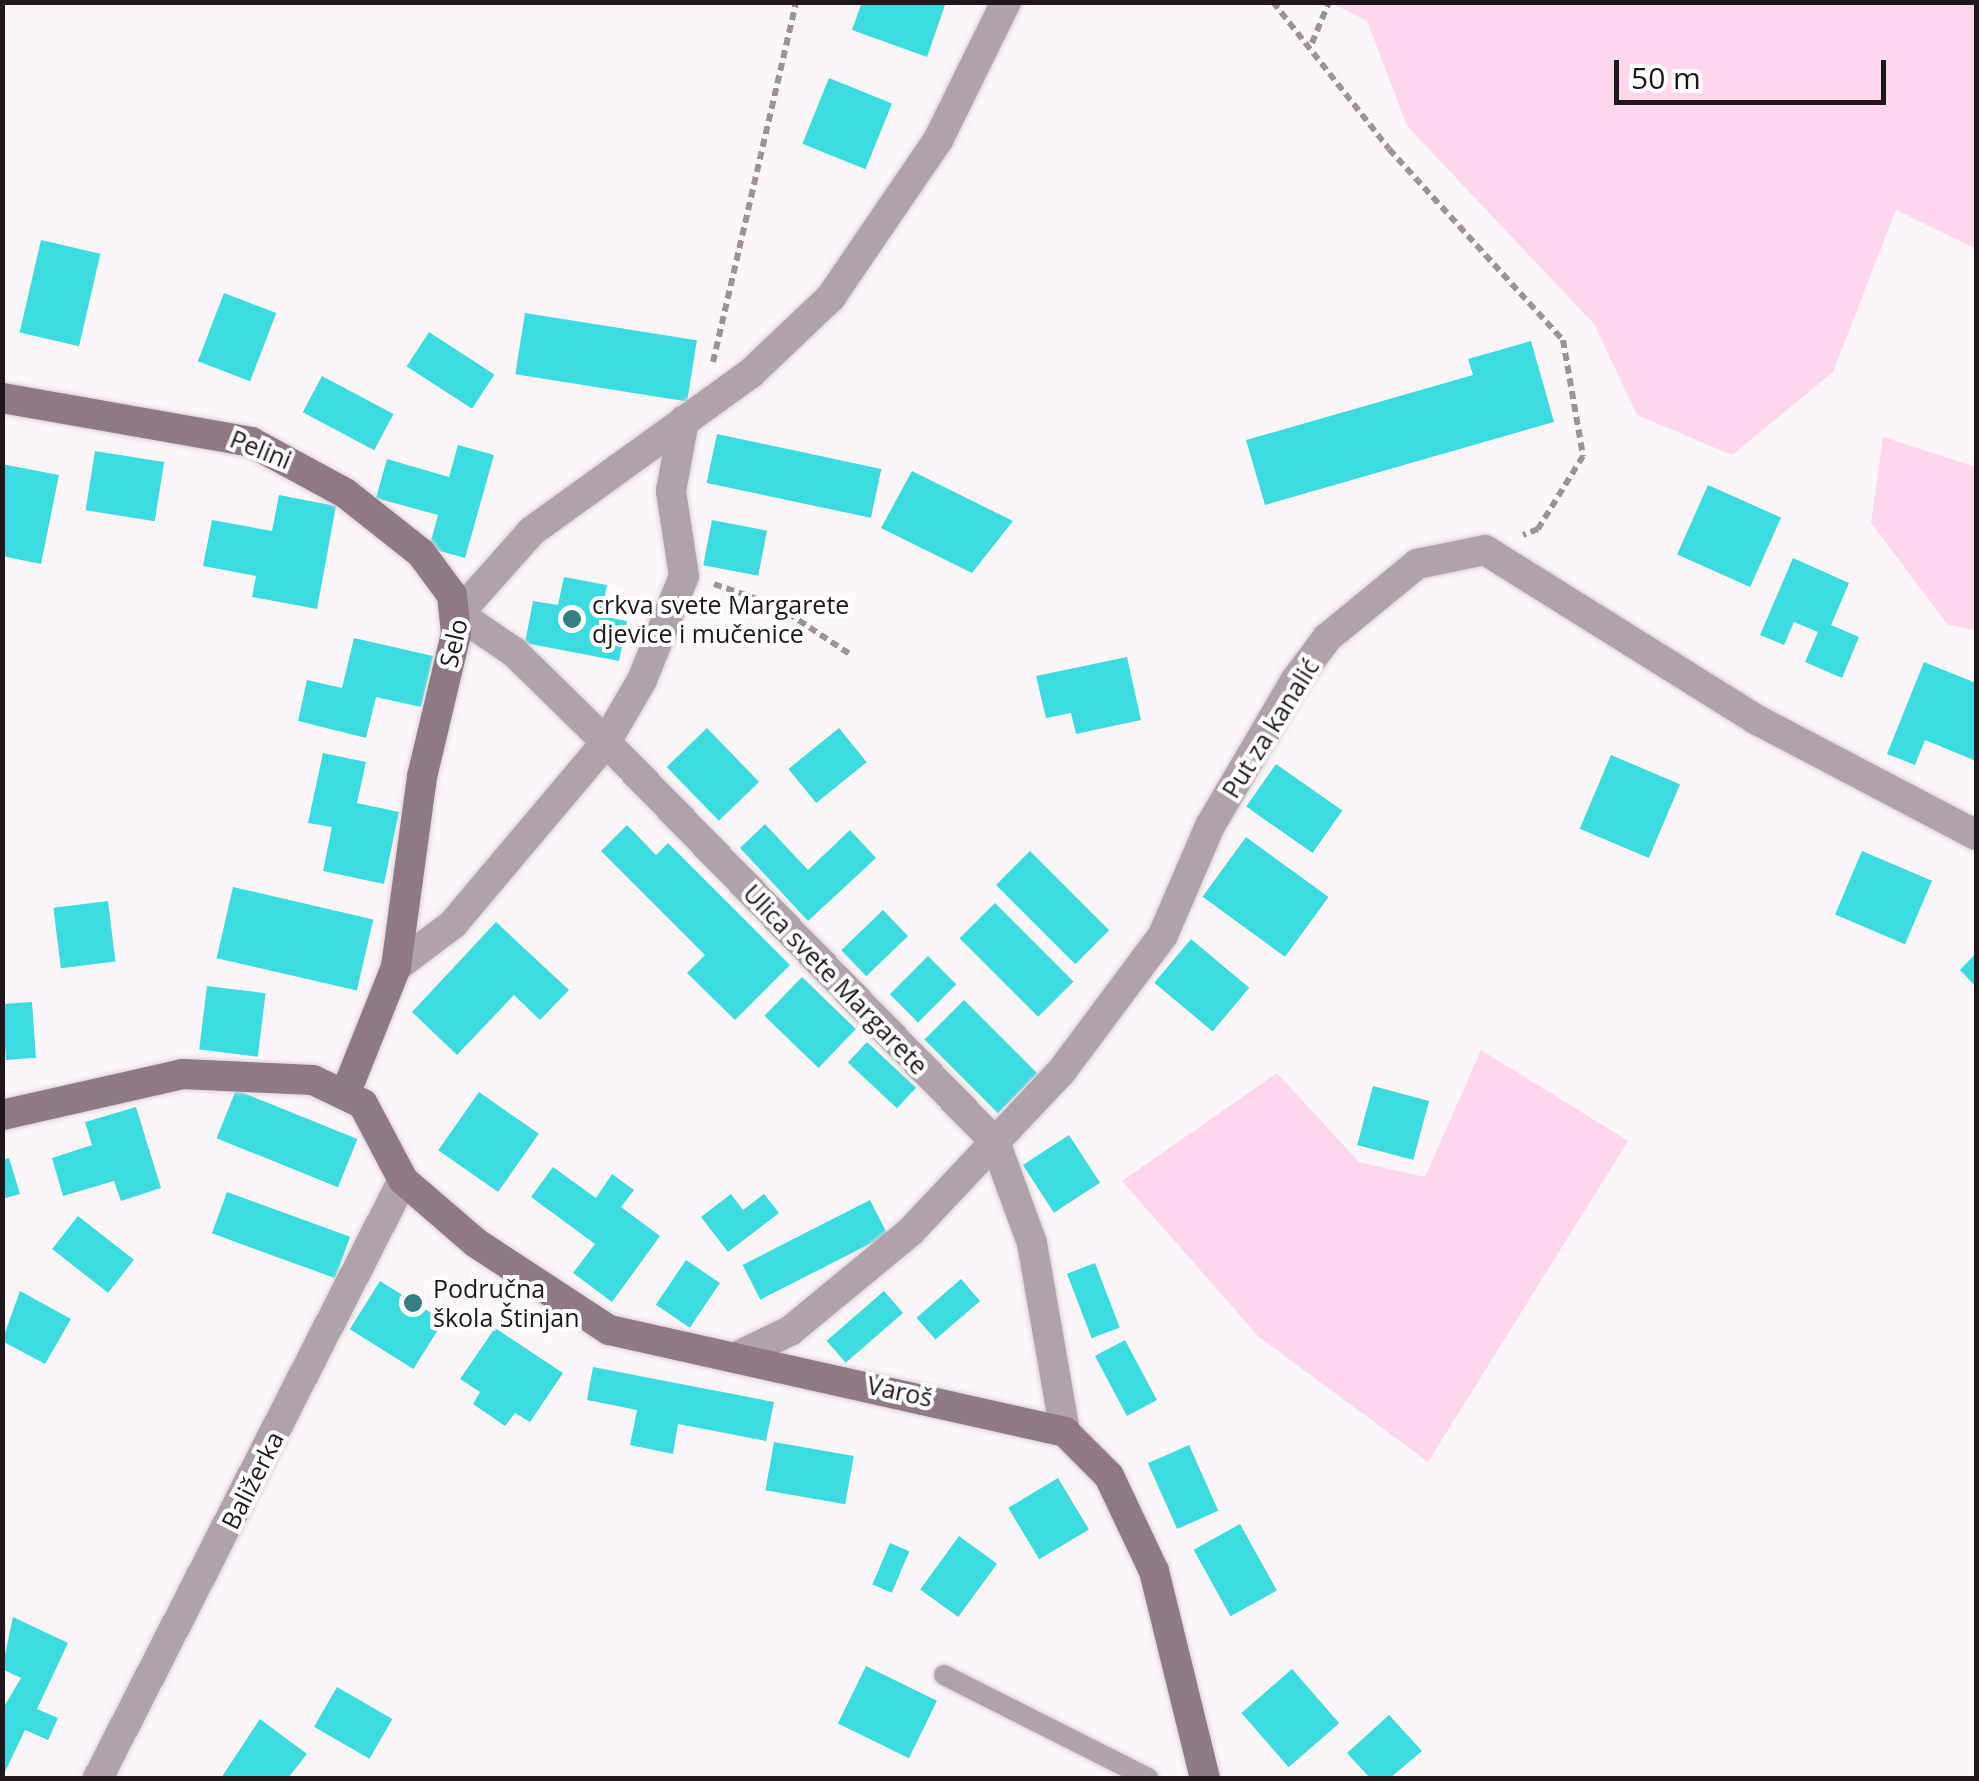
<!DOCTYPE html>
<html>
<head>
<meta charset="utf-8">
<style>
	body { margin:0 }
	#map { position:relative; width:1979px; height:1781px; overflow:hidden; background:#fcf5f9; font-family:"Open Sans",sans-serif }
	div>[style] { position:absolute }
	.green>* { inset:0; background:#ffd7ed }
	.building>* { inset:0; background:#3bdbe0; transform-origin:0 0 }
	.path>* { height:6px; margin-top:-3px; transform-origin:0; background:repeating-linear-gradient(90deg,#9c9399 0 8px,transparent 0 13px) }
	.roads { filter:drop-shadow(0 0 2px #d9d1d6) drop-shadow(0 0 2px #d9d1d6) }
	.lane>* { height:20px; margin:-10px; padding:0 10px; transform-origin:10px; border-radius:10px; background:#b0a2aa }
	.street>* { height:30px; margin:-15px; padding:0 15px; transform-origin:15px; border-radius:15px; background:#b0a2aa }
	.secondary>* { height:30px; margin:-15px; padding:0 15px; transform-origin:15px; border-radius:15px; background:#8e7984 }
	.dots>* { width:28px; height:28px; translate:-50% -50%; box-sizing:border-box; border:5px solid #fff; border-radius:50% }
	span { translate:-50% -50%; white-space:nowrap; text-align:center; line-height:1.15; -webkit-text-stroke:8px #fff; paint-order:stroke }
	.street-label { font-size:25px; color:#22161d }
	.poi-label { font-size:25px; color:#22161d }
	.left { translate:0 -50%; text-align:left }
	.frame { position:absolute; inset:0; border:5px solid #22161d; pointer-events:none }
	.scale { position:absolute; left:1614px; top:60px; width:272px; height:45px; box-sizing:border-box; border:5px solid #22161d; border-top:0; padding-left:12px; font-size:30px; line-height:35px; white-space:nowrap; color:#22161d; -webkit-text-stroke:8px #fff; paint-order:stroke }
</style>
</head>
<body>
<div id="map">
	<div class="green">
		<div style="clip-path:polygon(1331px 3px,1976px 3px,1976px 249px,1896px 210px,1833px 372px,1732px 455px,1637px 415px,1594px 324px,1407px 126px,1367px 21px)"></div>
		<div style="clip-path:polygon(1883px 437px,1976px 467px,1976px 631px,1947px 624px,1871px 523px)"></div>
		<div style="clip-path:polygon(1481px 1050px,1628px 1141px,1428px 1462px,1258px 1336px,1122px 1181px,1277px 1073px,1359px 1162px,1425px 1177px)"></div>
	</div>
	<div class="building">
		<div style="clip-path:polygon(862px 2px,946px 2px,927px 57px,852px 30px)"></div>
		<div style="left:829px;top:78px;width:68px;height:71px;rotate:22deg"></div>
		<div style="left:41px;top:240px;width:61px;height:95px;rotate:13deg"></div>
		<div style="left:224px;top:293px;width:56px;height:73px;rotate:21deg"></div>
		<div style="left:525px;top:313px;width:174px;height:62px;rotate:9deg"></div>
		<div style="left:429px;top:332px;width:78px;height:41px;rotate:33deg"></div>
		<div style="clip-path:polygon(1531px 341px,1554px 422px,1265px 505px,1246px 440px,1473px 375px,1468px 359px)"></div>
		<div style="left:322px;top:376px;width:81px;height:41px;rotate:28deg"></div>
		<div style="left:717px;top:434px;width:168px;height:50px;rotate:12deg"></div>
		<div style="clip-path:polygon(458px 445px,494px 455px,465px 558px,429px 548px,438px 515px,376px 498px,387px 459px,449px 477px)"></div>
		<div style="left:95px;top:451px;width:70px;height:60px;rotate:9deg"></div>
		<div style="clip-path:polygon(2px 464px,59px 475px,41px 564px,2px 556px)"></div>
		<div style="clip-path:polygon(912px 471px,1013px 521px,972px 573px,881px 528px)"></div>
		<div style="left:1708px;top:485px;width:80px;height:76px;rotate:24deg"></div>
		<div style="clip-path:polygon(279px 495px,336px 506px,317px 609px,252px 597px,256px 576px,203px 566px,212px 520px,272px 531px)"></div>
		<div style="left:712px;top:520px;width:56px;height:46px;rotate:11deg"></div>
		<div style="clip-path:polygon(1793px 558px,1849px 583px,1831px 625px,1859px 637px,1842px 678px,1805px 662px,1818px 632px,1794px 622px,1784px 645px,1760px 635px)"></div>
		<div style="clip-path:polygon(564px 577px,607px 585px,601px 616px,627px 621px,619px 661px,525px 643px,533px 601px,558px 605px)"></div>
		<div style="clip-path:polygon(354px 638px,433px 656px,421px 707px,376px 697px,366px 738px,298px 721px,307px 680px,342px 688px)"></div>
		<div style="clip-path:polygon(1127px 657px,1141px 720px,1076px 734px,1071px 713px,1046px 718px,1036px 676px)"></div>
		<div style="clip-path:polygon(1924px 662px,1976px 683px,1976px 761px,1925px 740px,1915px 765px,1887px 754px)"></div>
		<div style="left:707px;top:728px;width:75px;height:56px;rotate:46deg"></div>
		<div style="left:839px;top:728px;width:44px;height:65px;rotate:51deg"></div>
		<div style="clip-path:polygon(323px 753px,366px 762px,357px 803px,399px 812px,384px 884px,323px 871px,332px 827px,308px 823px)"></div>
		<div style="left:1611px;top:755px;width:75px;height:80px;rotate:23deg"></div>
		<div style="left:1276px;top:764px;width:81px;height:52px;rotate:35deg"></div>
		<div style="clip-path:polygon(765px 824px,808px 870px,850px 830px,876px 858px,808px 921px,740px 848px)"></div>
		<div style="clip-path:polygon(627px 825px,656px 855px,668px 843px,790px 965px,735px 1020px,687px 973px,705px 955px,601px 851px)"></div>
		<div style="left:1246px;top:837px;width:102px;height:74px;rotate:36deg"></div>
		<div style="left:1030px;top:851px;width:112px;height:48px;rotate:45deg"></div>
		<div style="left:1862px;top:851px;width:76px;height:69px;rotate:23deg"></div>
		<div style="left:233px;top:887px;width:144px;height:73px;rotate:13deg"></div>
		<div style="left:108px;top:901px;width:61px;height:55px;rotate:83deg"></div>
		<div style="left:995px;top:903px;width:111px;height:50px;rotate:45deg"></div>
		<div style="left:883px;top:910px;width:36px;height:58px;rotate:46deg"></div>
		<div style="clip-path:polygon(496px 922px,569px 990px,540px 1020px,514px 995px,457px 1055px,412px 1012px)"></div>
		<div style="left:1191px;top:939px;width:76px;height:57px;rotate:40deg"></div>
		<div style="clip-path:polygon(1976px 953px,1976px 987px,1960px 970px)"></div>
		<div style="left:928px;top:956px;width:40px;height:54px;rotate:45deg"></div>
		<div style="left:802px;top:977px;width:75px;height:54px;rotate:44deg"></div>
		<div style="left:207px;top:986px;width:59px;height:64px;rotate:7deg"></div>
		<div style="left:964px;top:1000px;width:104px;height:56px;rotate:45deg"></div>
		<div style="left:32px;top:1002px;width:56px;height:30px;rotate:86deg"></div>
		<div style="left:867px;top:1042px;width:67px;height:28px;rotate:43deg"></div>
		<div style="left:1373px;top:1086px;width:58px;height:61px;rotate:15deg"></div>
		<div style="left:236px;top:1090px;width:131px;height:52px;rotate:22deg"></div>
		<div style="left:479px;top:1092px;width:73px;height:71px;rotate:35deg"></div>
		<div style="clip-path:polygon(136px 1107px,161px 1188px,121px 1201px,114px 1181px,63px 1196px,52px 1158px,92px 1145px,85px 1122px)"></div>
		<div style="left:1069px;top:1135px;width:57px;height:55px;rotate:57deg"></div>
		<div style="clip-path:polygon(9px 1158px,20px 1194px,2px 1199px,2px 1160px)"></div>
		<div style="clip-path:polygon(553px 1167px,596px 1198px,612px 1174px,634px 1190px,621px 1207px,660px 1236px,612px 1302px,573px 1273px,595px 1244px,531px 1197px)"></div>
		<div style="left:227px;top:1192px;width:131px;height:44px;rotate:20deg"></div>
		<div style="clip-path:polygon(731px 1194px,743px 1210px,764px 1194px,779px 1213px,728px 1252px,701px 1217px)"></div>
		<div style="left:870px;top:1200px;width:39px;height:143px;rotate:63deg"></div>
		<div style="left:78px;top:1216px;width:71px;height:42px;rotate:38deg"></div>
		<div style="left:686px;top:1260px;width:41px;height:54px;rotate:34deg"></div>
		<div style="left:1095px;top:1263px;width:69px;height:30px;rotate:69deg"></div>
		<div style="left:961px;top:1279px;width:29px;height:59px;rotate:49deg"></div>
		<div style="left:380px;top:1281px;width:75px;height:57px;rotate:32deg"></div>
		<div style="clip-path:polygon(20px 1291px,71px 1319px,45px 1364px,2px 1341px)"></div>
		<div style="left:884px;top:1291px;width:29px;height:76px;rotate:49deg"></div>
		<div style="clip-path:polygon(495px 1328px,563px 1373px,530px 1422px,515px 1413px,505px 1426px,473px 1404px,480px 1392px,460px 1379px)"></div>
		<div style="left:1125px;top:1340px;width:68px;height:34px;rotate:62deg"></div>
		<div style="clip-path:polygon(593px 1367px,774px 1402px,766px 1441px,678px 1424px,673px 1454px,630px 1445px,637px 1410px,587px 1400px)"></div>
		<div style="left:774px;top:1442px;width:81px;height:49px;rotate:10deg"></div>
		<div style="left:1189px;top:1445px;width:72px;height:45px;rotate:66deg"></div>
		<div style="left:1058px;top:1478px;width:60px;height:58px;rotate:59deg"></div>
		<div style="left:1240px;top:1524px;width:76px;height:53px;rotate:61deg"></div>
		<div style="left:959px;top:1536px;width:47px;height:66px;rotate:36deg"></div>
		<div style="left:890px;top:1543px;width:21px;height:45px;rotate:23deg"></div>
		<div style="clip-path:polygon(13px 1617px,68px 1643px,37px 1709px,58px 1718px,48px 1740px,25px 1730px,2px 1778px,2px 1710px,21px 1678px,2px 1669px)"></div>
		<div style="left:866px;top:1666px;width:79px;height:64px;rotate:26deg"></div>
		<div style="left:1292px;top:1669px;width:72px;height:67px;rotate:49deg"></div>
		<div style="left:337px;top:1687px;width:64px;height:46px;rotate:30deg"></div>
		<div style="clip-path:polygon(1389px 1715px,1422px 1751px,1390px 1778px,1370px 1778px,1347px 1753px)"></div>
		<div style="clip-path:polygon(260px 1719px,307px 1754px,288px 1778px,221px 1778px)"></div>
	</div>
	<div class="path">
		<div style="left:1273px;top:2px;width:187px;rotate:51.7deg"></div>
		<div style="left:1389px;top:149px;width:258px;rotate:47.7deg"></div>
		<div style="left:1563px;top:340px;width:118px;rotate:80.2deg"></div>
		<div style="left:1583px;top:456px;width:86px;rotate:121.7deg"></div>
		<div style="left:1538px;top:529px;width:16px;rotate:158deg"></div>
		<div style="left:1312px;top:43px;width:44px;rotate:-67.5deg"></div>
		<div style="left:713px;top:362px;width:369px;rotate:-77deg"></div>
		<div style="left:714px;top:584px;width:67px;rotate:19.2deg"></div>
		<div style="left:777px;top:606px;width:89px;rotate:33.5deg"></div>
	</div>
	<div class="roads">
		<div class="lane">
			<div style="left:944px;top:1675px;width:229px;rotate:26.8deg"></div>
		</div>
		<div class="street">
			<div style="left:1006px;top:2px;width:154px;rotate:116.2deg"></div>
			<div style="left:938px;top:140px;width:190px;rotate:124.3deg"></div>
			<div style="left:831px;top:297px;width:110px;rotate:136.5deg"></div>
			<div style="left:751px;top:373px;width:270px;rotate:144.2deg"></div>
			<div style="left:532px;top:531px;width:111px;rotate:131.7deg"></div>
			<div style="left:458px;top:614px;width:68px;rotate:34.2deg"></div>
			<div style="left:514px;top:652px;width:129px;rotate:44.4deg"></div>
			<div style="left:606px;top:742px;width:558px;rotate:45.8deg"></div>
			<div style="left:995px;top:1142px;width:108px;rotate:69.9deg"></div>
			<div style="left:1032px;top:1243px;width:192px;rotate:80.1deg"></div>
			<div style="left:396px;top:967px;width:71px;rotate:-37deg"></div>
			<div style="left:453px;top:924px;width:238px;rotate:-49.9deg"></div>
			<div style="left:606px;top:742px;width:72px;rotate:-59.9deg"></div>
			<div style="left:642px;top:680px;width:112px;rotate:-68deg"></div>
			<div style="left:684px;top:576px;width:86px;rotate:-98.7deg"></div>
			<div style="left:671px;top:491px;width:72px;rotate:-79.6deg"></div>
			<div style="left:738px;top:1356px;width:58px;rotate:-25.7deg"></div>
			<div style="left:790px;top:1331px;width:156px;rotate:-39.5deg"></div>
			<div style="left:910px;top:1232px;width:220px;rotate:-46.7deg"></div>
			<div style="left:1061px;top:1072px;width:171px;rotate:-53.3deg"></div>
			<div style="left:1163px;top:935px;width:119px;rotate:-66.7deg"></div>
			<div style="left:1210px;top:826px;width:168px;rotate:-59.6deg"></div>
			<div style="left:1295px;top:681px;width:54px;rotate:-53.3deg"></div>
			<div style="left:1327px;top:638px;width:117px;rotate:-39.4deg"></div>
			<div style="left:1417px;top:564px;width:69px;rotate:-11.6deg"></div>
			<div style="left:1485px;top:550px;width:323px;rotate:32deg"></div>
			<div style="left:1759px;top:721px;width:245px;rotate:27.7deg"></div>
			<div style="left:98px;top:1778px;width:671px;rotate:-62.98deg"></div>
		</div>
		<div class="secondary">
			<div style="left:2px;top:398px;width:253px;rotate:10deg"></div>
			<div style="left:251px;top:442px;width:107px;rotate:28.5deg"></div>
			<div style="left:345px;top:493px;width:97px;rotate:38.3deg"></div>
			<div style="left:421px;top:553px;width:52px;rotate:53.6deg"></div>
			<div style="left:452px;top:595px;width:39px;rotate:84deg"></div>
			<div style="left:456px;top:634px;width:147px;rotate:103.4deg"></div>
			<div style="left:422px;top:777px;width:192px;rotate:97.8deg"></div>
			<div style="left:396px;top:967px;width:135px;rotate:111.8deg"></div>
			<div style="left:2px;top:1115px;width:185px;rotate:-12.8deg"></div>
			<div style="left:182px;top:1074px;width:131px;rotate:2.6deg"></div>
			<div style="left:313px;top:1080px;width:55px;rotate:25.6deg"></div>
			<div style="left:363px;top:1104px;width:86px;rotate:62.2deg"></div>
			<div style="left:403px;top:1180px;width:96px;rotate:40.8deg"></div>
			<div style="left:476px;top:1243px;width:159px;rotate:33.2deg"></div>
			<div style="left:609px;top:1330px;width:467px;rotate:12.6deg"></div>
			<div style="left:1065px;top:1432px;width:62px;rotate:45deg"></div>
			<div style="left:1109px;top:1476px;width:105px;rotate:64.7deg"></div>
			<div style="left:1154px;top:1571px;width:213px;rotate:76.2deg"></div>
		</div>
	</div>
	<div class="dots">
		<div style="left:572px;top:619px;background:#357e81"></div>
		<div style="left:413px;top:1303px;background:#357e81"></div>
	</div>
	<div class="street-label">
		<span style="left:261px;top:449px;rotate:22deg">Pelini</span>
		<span style="left:453px;top:643px;rotate:-77deg">Selo</span>
		<span style="left:1270px;top:728px;rotate:-58deg">Put za kanalić</span>
		<span style="left:836px;top:979px;rotate:46deg">Ulica svete Margarete</span>
		<span style="left:900px;top:1391px;rotate:12deg">Varoš</span>
		<span style="left:252px;top:1480px;rotate:-63deg">Baližerka</span>
	</div>
	<div class="poi-label">
		<span class="left" style="left:592px;top:619px">crkva svete Margarete<br>djevice i mučenice</span>
		<span class="left" style="left:433px;top:1303px">Područna<br>škola Štinjan</span>
	</div>
	<div class="frame"></div>
	<div class="scale">50 m</div>
</div>
</body>
</html>
